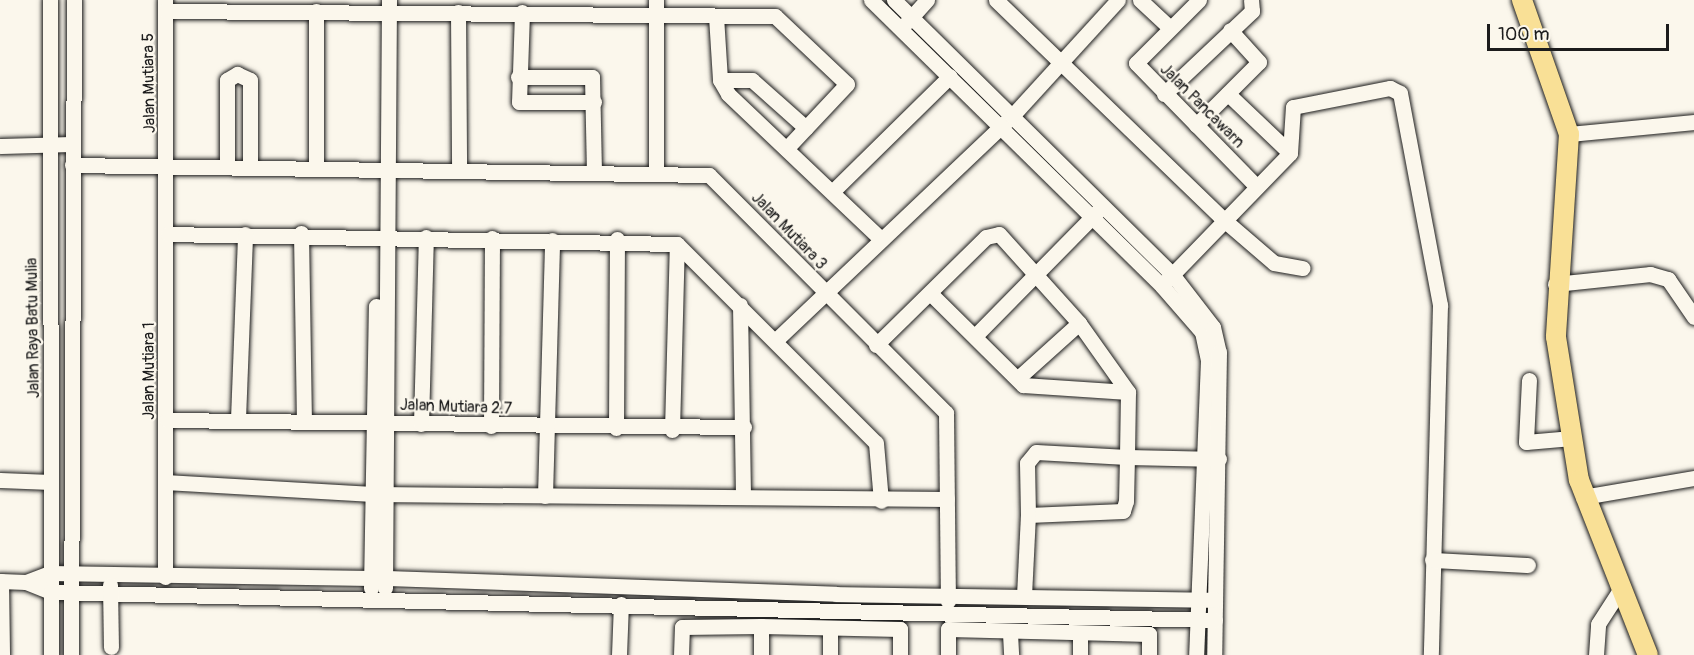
<!DOCTYPE html>
<html>
<head>
<meta charset="utf-8">
<style>
	body { margin:0 }
	#map { position:relative; width:1694px; height:655px; overflow:hidden; background:#fbf7ec; font-family:Pangolin,sans-serif }
	div>[style] { position:absolute }
	.roads { filter:drop-shadow(0 0 2px #1c1c1c) drop-shadow(0 0 2px #1c1c1c) }
	.minor>* { height:15px; margin:-7.5px; padding:0 7.5px; transform-origin:7.5px; border-radius:7.5px; background:#fbf7ec }
	.major>* { height:20px; margin:-10px; padding:0 10px; transform-origin:10px; border-radius:10px; background:#f9e096 }
	span { translate:-50% -50%; white-space:nowrap; text-align:center; line-height:1.15; -webkit-text-stroke:4.5px #fbf7ec; paint-order:stroke }
	.street-label { font-size:16px; color:#1c1c1c }
	.scale { position:absolute; left:1487px; top:24px; width:182px; height:27px; box-sizing:border-box; border:3px solid #1c1c1c; border-top:0; padding-left:8px; font-size:18px; line-height:21px; white-space:nowrap; color:#1c1c1c; -webkit-text-stroke:4px #fbf7ec; paint-order:stroke }
</style>
</head>
<body>
<div id="map">
	<div class="roads">
		<div class="minor">
			<div style="left:50px;top:0;width:655px;rotate:89.91deg"></div>
			<div style="left:165px;top:0;width:577px;rotate:90deg"></div>
			<div style="left:656px;top:0;width:173px;rotate:90deg"></div>
			<div style="left:871px;top:0;width:408px;rotate:44.5deg"></div>
			<div style="left:1162px;top:286px;width:61px;rotate:49deg"></div>
			<div style="left:1202px;top:332px;width:29px;rotate:78deg"></div>
			<div style="left:1208px;top:360px;width:295px;rotate:92.3deg"></div>
			<div style="left:894px;top:0;width:390px;rotate:44.6deg"></div>
			<div style="left:1172px;top:274px;width:67px;rotate:52.3deg"></div>
			<div style="left:1213px;top:327px;width:26px;rotate:77deg"></div>
			<div style="left:1219px;top:352px;width:303px;rotate:90.9deg"></div>
			<div style="left:996px;top:0;width:317px;rotate:44deg"></div>
			<div style="left:1224px;top:220px;width:66px;rotate:40.7deg"></div>
			<div style="left:1274px;top:263px;width:29px;rotate:10deg"></div>
			<div style="left:1140px;top:0;width:40px;rotate:43deg"></div>
			<div style="left:1199px;top:0;width:89px;rotate:135deg"></div>
			<div style="left:1136px;top:63px;width:173px;rotate:45.7deg"></div>
			<div style="left:165px;top:11px;width:610px;rotate:0.47deg"></div>
			<div style="left:775px;top:16px;width:99px;rotate:43.4deg"></div>
			<div style="left:847px;top:84px;width:89px;rotate:133.2deg"></div>
			<div style="left:316px;top:11px;width:158px;rotate:90deg"></div>
			<div style="left:458px;top:12px;width:159px;rotate:89.6deg"></div>
			<div style="left:522px;top:12px;width:90px;rotate:91.9deg"></div>
			<div style="left:519px;top:102px;width:75px"></div>
			<div style="left:716px;top:16px;width:64px;rotate:86.4deg"></div>
			<div style="left:720px;top:80px;width:16px;rotate:60deg"></div>
			<div style="left:728px;top:94px;width:211px;rotate:43.5deg"></div>
			<div style="left:907px;top:22px;width:30px;rotate:-48deg"></div>
			<div style="left:518px;top:77px;width:74px"></div>
			<div style="left:592px;top:77px;width:95px;rotate:88.8deg"></div>
			<div style="left:720px;top:80px;width:32px"></div>
			<div style="left:752px;top:80px;width:72px;rotate:41.6deg"></div>
			<div style="left:1164px;top:94px;width:121px;rotate:-43.3deg"></div>
			<div style="left:1252px;top:11px;width:11px;rotate:-95deg"></div>
			<div style="left:1196px;top:125px;width:89px;rotate:-45deg"></div>
			<div style="left:1259px;top:62px;width:43px;rotate:-132.2deg"></div>
			<div style="left:1569px;top:134px;width:126px;rotate:-5.5deg"></div>
			<div style="left:0;top:146px;width:72px;rotate:-1.6deg"></div>
			<div style="left:1290px;top:153px;width:46px;rotate:-86.3deg"></div>
			<div style="left:1293px;top:107px;width:99px;rotate:-11.1deg"></div>
			<div style="left:1390px;top:88px;width:11px;rotate:27deg"></div>
			<div style="left:1400px;top:93px;width:216px;rotate:79.3deg"></div>
			<div style="left:1440px;top:305px;width:350px;rotate:91.5deg"></div>
			<div style="left:72px;top:165px;width:637px;rotate:0.9deg"></div>
			<div style="left:709px;top:175px;width:336px;rotate:45.1deg"></div>
			<div style="left:946px;top:413px;width:188px;rotate:89.4deg"></div>
			<div style="left:227px;top:166px;width:86px;rotate:-90deg"></div>
			<div style="left:227px;top:80px;width:12px;rotate:-31deg"></div>
			<div style="left:237px;top:74px;width:14px;rotate:25deg"></div>
			<div style="left:250px;top:80px;width:87px;rotate:90deg"></div>
			<div style="left:832px;top:192px;width:165px;rotate:-44.5deg"></div>
			<div style="left:301px;top:233px;width:188px;rotate:89.1deg"></div>
			<div style="left:168px;top:234px;width:509px;rotate:1.13deg"></div>
			<div style="left:677px;top:244px;width:281px;rotate:45deg"></div>
			<div style="left:876px;top:443px;width:58px;rotate:85.1deg"></div>
			<div style="left:1166px;top:281px;width:178px;rotate:-45.9deg"></div>
			<div style="left:1290px;top:153px;width:86px;rotate:-136.4deg"></div>
			<div style="left:1555px;top:284px;width:96px;rotate:-6deg"></div>
			<div style="left:1650px;top:274px;width:19px;rotate:16deg"></div>
			<div style="left:1668px;top:279px;width:46px;rotate:55.6deg"></div>
			<div style="left:930px;top:293px;width:131px;rotate:44.7deg"></div>
			<div style="left:1023px;top:385px;width:105px;rotate:3.8deg"></div>
			<div style="left:740px;top:305px;width:192px;rotate:89.1deg"></div>
			<div style="left:975px;top:336px;width:174px;rotate:-45.5deg"></div>
			<div style="left:776px;top:340px;width:325px;rotate:-43.5deg"></div>
			<div style="left:1012px;top:116px;width:157px;rotate:-47.6deg"></div>
			<div style="left:876px;top:345px;width:154px;rotate:-44.5deg"></div>
			<div style="left:986px;top:237px;width:13px;rotate:-13deg"></div>
			<div style="left:999px;top:234px;width:120px;rotate:48deg"></div>
			<div style="left:1079px;top:323px;width:85px;rotate:54.6deg"></div>
			<div style="left:1128px;top:392px;width:65px;rotate:90.9deg"></div>
			<div style="left:1127px;top:457px;width:44px;rotate:91.3deg"></div>
			<div style="left:1126px;top:501px;width:10px;rotate:107deg"></div>
			<div style="left:1123px;top:511px;width:95px;rotate:177.6deg"></div>
			<div style="left:1028px;top:515px;width:52px;rotate:-91.1deg"></div>
			<div style="left:1027px;top:463px;width:14px;rotate:-51deg"></div>
			<div style="left:1036px;top:452px;width:91px;rotate:3.1deg"></div>
			<div style="left:1127px;top:457px;width:92px;rotate:1.2deg"></div>
			<div style="left:1018px;top:378px;width:82px;rotate:-42deg"></div>
			<div style="left:1529px;top:380px;width:62px;rotate:92.8deg"></div>
			<div style="left:1526px;top:442px;width:46px;rotate:-5deg"></div>
			<div style="left:238px;top:419px;width:185px;rotate:-87.8deg"></div>
			<div style="left:167px;top:420px;width:577px;rotate:0.7deg"></div>
			<div style="left:421px;top:424px;width:187px;rotate:-88.5deg"></div>
			<div style="left:491px;top:426px;width:188px;rotate:-89.7deg"></div>
			<div style="left:616px;top:428px;width:189px;rotate:-89.7deg"></div>
			<div style="left:672px;top:430px;width:186px;rotate:-88.5deg"></div>
			<div style="left:0;top:480px;width:51px;rotate:2.2deg"></div>
			<div style="left:165px;top:482px;width:208px;rotate:3.3deg"></div>
			<div style="left:373px;top:494px;width:574px;rotate:0.5deg"></div>
			<div style="left:545px;top:496px;width:256px;rotate:-88.4deg"></div>
			<div style="left:1583px;top:497px;width:113px;rotate:-9.7deg"></div>
			<div style="left:1432px;top:560px;width:96px;rotate:3deg"></div>
			<div style="left:0;top:581px;width:26px;rotate:2deg"></div>
			<div style="left:26px;top:582px;width:26px;rotate:-21deg"></div>
			<div style="left:50px;top:573px;width:337px;rotate:0.9deg"></div>
			<div style="left:387px;top:578px;width:449px;rotate:2deg"></div>
			<div style="left:836px;top:594px;width:379px;rotate:0.9deg"></div>
			<div style="left:1px;top:581px;width:74px;rotate:89.2deg"></div>
			<div style="left:26px;top:582px;width:27px;rotate:22deg"></div>
			<div style="left:51px;top:592px;width:1164px;rotate:1.38deg"></div>
			<div style="left:110px;top:585px;width:62px;rotate:89.1deg"></div>
			<div style="left:371px;top:588px;width:282px;rotate:-89deg"></div>
			<div style="left:385px;top:588px;width:588px;rotate:-89.61deg"></div>
			<div style="left:1024px;top:596px;width:81px;rotate:-87.2deg"></div>
			<div style="left:830px;top:628px;width:27px;rotate:90deg"></div>
			<div style="left:1010px;top:633px;width:22px;rotate:87deg"></div>
			<div style="left:1080px;top:636px;width:19px;rotate:90deg"></div>
			<div style="left:71px;top:655px;width:655px;rotate:-89.74deg"></div>
			<div style="left:619px;top:655px;width:51px;rotate:-87.8deg"></div>
			<div style="left:681px;top:655px;width:28px;rotate:-88deg"></div>
			<div style="left:682px;top:627px;width:79px;rotate:-0.7deg"></div>
			<div style="left:761px;top:626px;width:139px;rotate:1.2deg"></div>
			<div style="left:900px;top:629px;width:26px;rotate:90deg"></div>
			<div style="left:761px;top:655px;width:29px;rotate:-90deg"></div>
			<div style="left:948px;top:655px;width:26px;rotate:-90deg"></div>
			<div style="left:948px;top:629px;width:201px;rotate:1.4deg"></div>
			<div style="left:1149px;top:634px;width:21px;rotate:90deg"></div>
			<div style="left:1596px;top:655px;width:31px;rotate:-86deg"></div>
			<div style="left:1598px;top:624px;width:40px;rotate:-57.1deg"></div>
		</div>
		<div class="major">
			<div style="left:1522px;top:0;width:142px;rotate:70.7deg"></div>
			<div style="left:1569px;top:134px;width:203px;rotate:93.7deg"></div>
			<div style="left:1556px;top:337px;width:145px;rotate:80.9deg"></div>
			<div style="left:1579px;top:480px;width:188px;rotate:68.5deg"></div>
		</div>
	</div>
	<div class="street-label">
		<span style="left:149px;top:83px;rotate:-91deg">Jalan Mutiara 5</span>
		<span style="left:1202px;top:106px;rotate:45deg">Jalan Pancawarn</span>
		<span style="left:789px;top:231px;rotate:46deg">Jalan Mutiara 3</span>
		<span style="left:33px;top:328px;rotate:-91deg">Jalan Raya Batu Mulia</span>
		<span style="left:149px;top:371px;rotate:-90deg">Jalan Mutiara 1</span>
		<span style="left:456px;top:407px;rotate:2deg">Jalan Mutiara 2.7</span>
	</div>
	<div class="scale">100 m</div>
</div>
</body>
</html>
